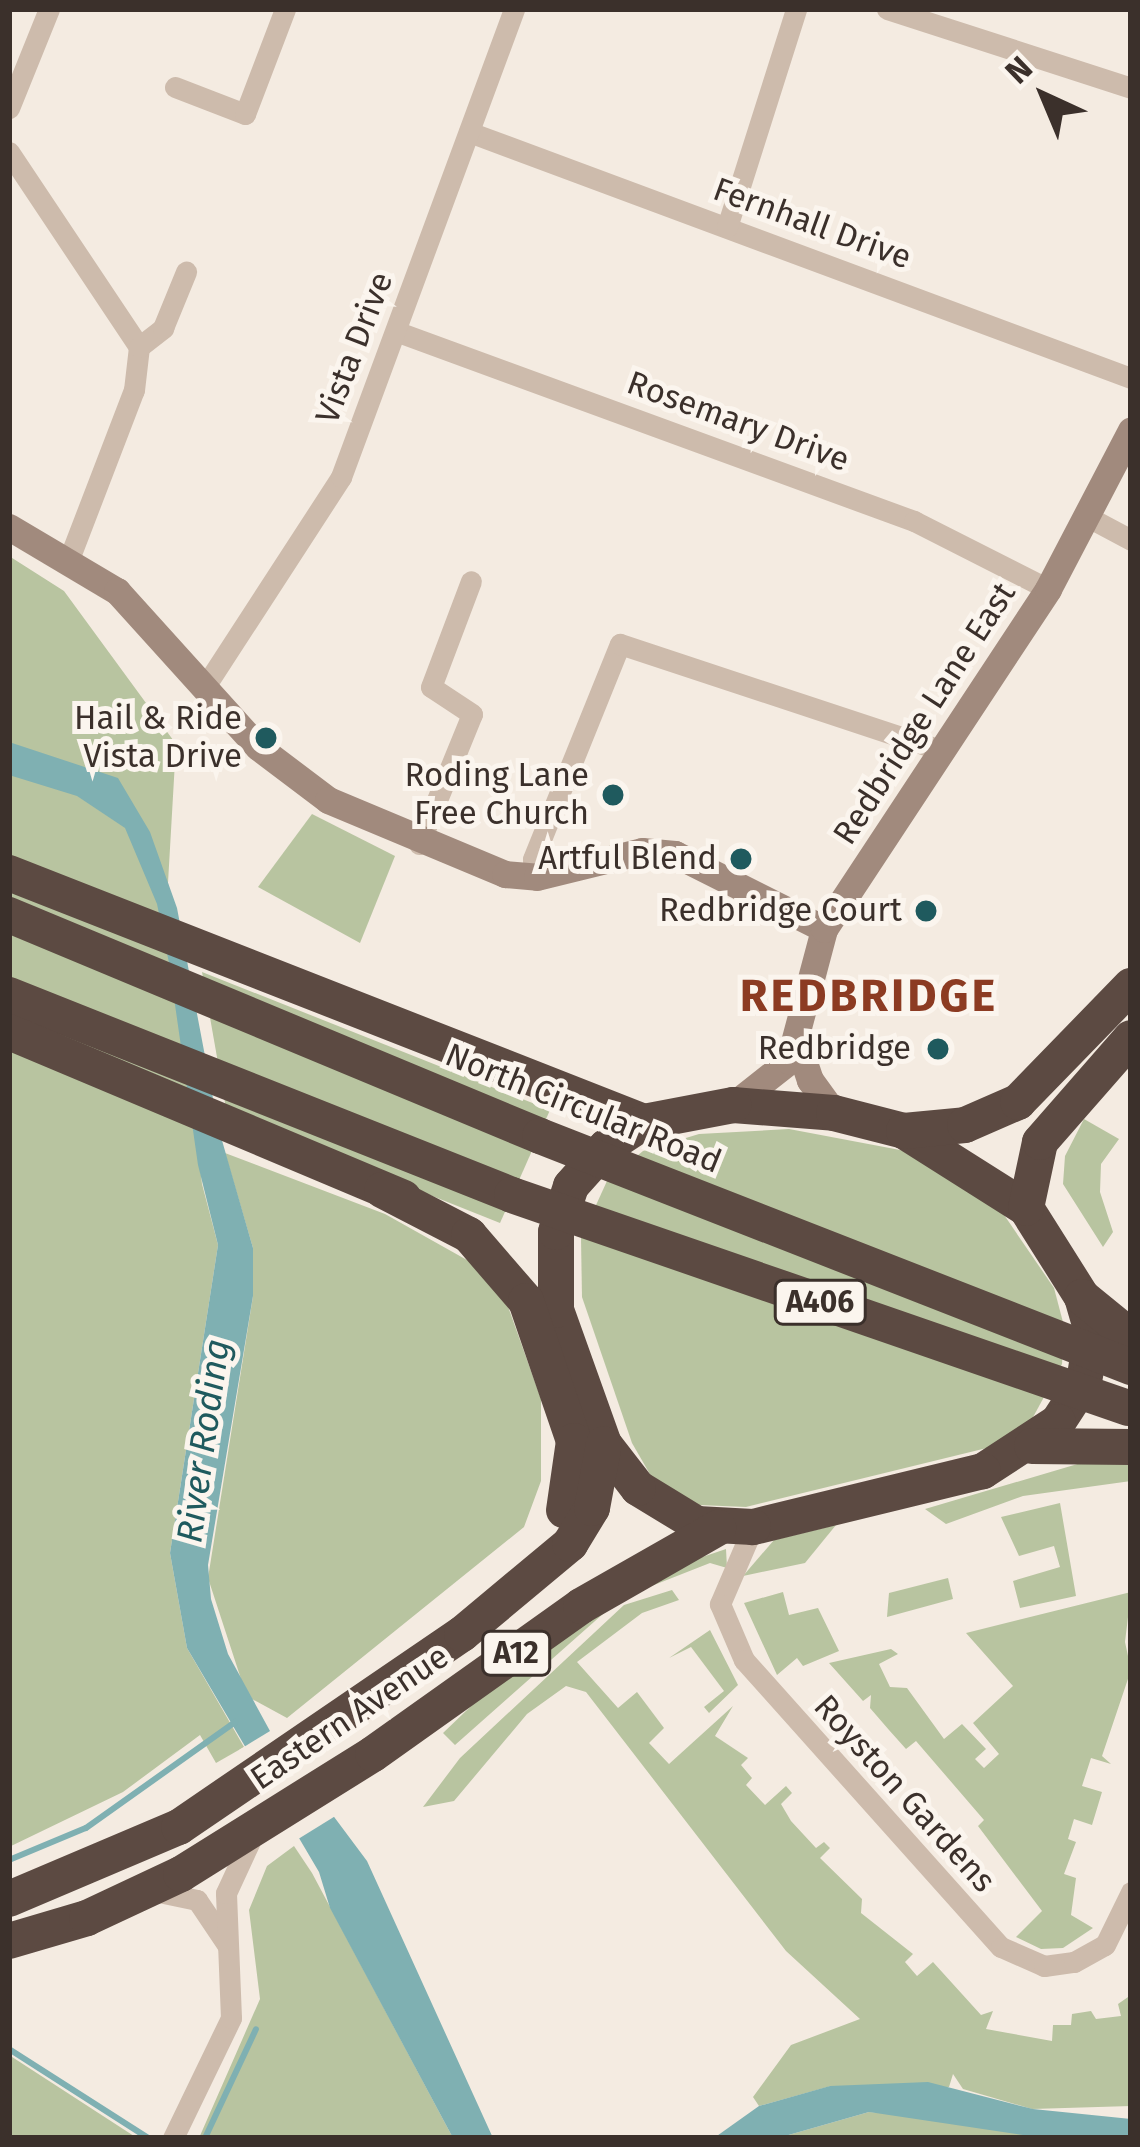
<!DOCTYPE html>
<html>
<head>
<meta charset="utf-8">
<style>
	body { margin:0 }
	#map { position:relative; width:1140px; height:2147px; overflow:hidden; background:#f4ebe1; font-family:"Fira Sans",sans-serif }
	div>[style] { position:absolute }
	.green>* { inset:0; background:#b8c4a0 }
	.water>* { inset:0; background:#7fb0b2 }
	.pier>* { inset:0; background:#f4ebe1 }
	.stream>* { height:6px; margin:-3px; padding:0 3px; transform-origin:3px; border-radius:3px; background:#7fb0b2 }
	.street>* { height:21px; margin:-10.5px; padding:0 10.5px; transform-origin:10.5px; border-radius:10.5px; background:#cdbbac }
	.secondary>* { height:27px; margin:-13.5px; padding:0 13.5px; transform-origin:13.5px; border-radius:13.5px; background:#a18a7d }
	.highway>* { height:36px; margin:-18px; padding:0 18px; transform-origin:18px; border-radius:18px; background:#5c4a42 }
	.highway-bridge>* { height:36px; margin:-18px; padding:0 18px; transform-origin:18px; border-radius:18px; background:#5c4a42 }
	.dots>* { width:33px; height:33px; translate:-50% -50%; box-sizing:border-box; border:6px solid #fbf5ee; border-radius:50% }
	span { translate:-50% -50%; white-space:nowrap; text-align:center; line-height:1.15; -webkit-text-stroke:10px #fbf5ee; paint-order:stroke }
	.shield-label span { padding:3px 9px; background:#fbf5ee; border:3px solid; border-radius:9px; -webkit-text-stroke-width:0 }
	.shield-label { font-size:30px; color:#3b302b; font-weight:700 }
	.street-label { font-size:33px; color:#3b302b }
	.poi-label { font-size:33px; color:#3b302b }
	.right { translate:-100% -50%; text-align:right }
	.water-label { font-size:36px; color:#1f5a5e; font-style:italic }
	.district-label { font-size:45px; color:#8c3b22; font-weight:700; letter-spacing:3px }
	.frame { position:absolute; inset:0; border:12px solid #3b302b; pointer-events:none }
	.north { position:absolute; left:984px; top:36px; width:120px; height:120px; -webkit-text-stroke:9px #fbf5ee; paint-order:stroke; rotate:316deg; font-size:33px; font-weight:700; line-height:48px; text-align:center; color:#3b302b }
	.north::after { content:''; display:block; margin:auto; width:42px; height:54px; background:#3b302b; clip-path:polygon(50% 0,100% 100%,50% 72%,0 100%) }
</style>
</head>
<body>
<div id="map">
	<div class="green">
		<div style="clip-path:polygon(9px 556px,64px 591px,176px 744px,168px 883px,202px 1184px,218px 1245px,170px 1553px,187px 1648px,244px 1747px,216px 1763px,200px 1735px,123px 1792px,9px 1847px)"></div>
		<div style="clip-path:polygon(312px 814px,395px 856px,360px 943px,258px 887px)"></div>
		<div style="clip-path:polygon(202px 972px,550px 1110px,500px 1223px,227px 1114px)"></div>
		<div style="clip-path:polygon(1084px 1119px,1119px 1139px,1101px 1164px,1100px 1192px,1113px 1232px,1103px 1247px,1063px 1184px,1065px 1156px)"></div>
		<div style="clip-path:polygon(789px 1129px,916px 1153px,1000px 1209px,1054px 1288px,1064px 1326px,1062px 1364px,1032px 1419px,995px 1446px,746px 1507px,699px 1505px,651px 1476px,632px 1443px,582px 1297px,581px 1238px,607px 1181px,643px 1151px,699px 1134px)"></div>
		<div style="clip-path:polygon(225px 1153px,385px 1214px,483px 1269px,505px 1298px,541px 1399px,541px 1481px,524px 1527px,287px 1718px,252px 1699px,241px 1679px,208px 1578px,253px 1296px,253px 1248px)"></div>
		<div style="clip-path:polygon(1091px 1460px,1131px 1461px,1131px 1481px,1023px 1496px,946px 1524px,925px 1509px)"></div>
		<div style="clip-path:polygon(1060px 1503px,1076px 1596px,1020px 1608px,1013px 1581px,1060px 1567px,1054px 1546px,1019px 1556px,1001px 1517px)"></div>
		<div style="clip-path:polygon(836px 1525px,805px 1563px,743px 1576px,774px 1540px)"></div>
		<div style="clip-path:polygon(726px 1549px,727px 1568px,710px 1563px,621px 1598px,455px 1745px,443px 1733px,491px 1687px,658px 1572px)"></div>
		<div style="clip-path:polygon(948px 1578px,953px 1599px,887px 1617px,889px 1593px)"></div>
		<div style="clip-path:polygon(672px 1590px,679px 1600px,642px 1613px,577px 1662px,618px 1708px,637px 1692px,664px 1728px,649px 1743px,669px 1764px,733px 1706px,715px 1736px,748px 1758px,741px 1765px,752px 1778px,746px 1785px,765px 1805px,786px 1786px,792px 1793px,781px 1804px,791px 1821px,816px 1848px,824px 1842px,830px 1848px,820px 1858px,862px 1899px,861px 1913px,913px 1954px,905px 1962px,917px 1976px,933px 1962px,981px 2015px,993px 2011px,986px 2029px,1052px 2041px,1053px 2025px,1071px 2025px,1072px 2014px,1091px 2011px,1096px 2019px,1121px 2016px,1118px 2004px,1131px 1995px,1131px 2106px,1032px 2109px,963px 2089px,953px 2074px,949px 2087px,831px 2086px,759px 2106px,753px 2097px,791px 2045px,860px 2019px,786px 1951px,586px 1692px,566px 1686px,527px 1714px,454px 1801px,423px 1807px,460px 1758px,624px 1605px)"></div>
		<div style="clip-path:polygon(783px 1592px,789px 1615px,818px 1608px,839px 1651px,803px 1666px,797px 1658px,777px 1675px,744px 1603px)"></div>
		<div style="clip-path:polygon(1131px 1592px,1125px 1642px,1131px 1670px,1102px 1756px,1111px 1764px,1091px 1758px,1082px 1786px,1102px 1792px,1092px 1825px,1074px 1819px,1068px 1839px,1076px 1842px,1064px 1874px,1076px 1878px,1071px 1915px,1093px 1928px,1063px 1948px,1041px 1949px,1016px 1937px,1042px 1911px,978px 1826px,984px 1820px,916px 1741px,906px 1749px,889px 1730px,870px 1708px,871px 1695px,863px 1701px,829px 1663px,891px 1649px,898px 1654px,879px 1664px,890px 1687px,907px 1688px,944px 1739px,962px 1724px,986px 1749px,975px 1759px,984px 1768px,999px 1754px,973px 1723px,1013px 1686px,966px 1633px)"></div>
		<div style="clip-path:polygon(710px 1630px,738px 1685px,709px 1713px,704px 1707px,724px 1691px,691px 1647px,669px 1658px)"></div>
		<div style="clip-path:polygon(294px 1846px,312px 1873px,453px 2138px,199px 2138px,260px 1999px,249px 1910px,267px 1866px)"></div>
		<div style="clip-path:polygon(9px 2055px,137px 2138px,9px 2138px)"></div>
		<div style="clip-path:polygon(869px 2112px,943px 2118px,1043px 2138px,778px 2138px)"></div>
	</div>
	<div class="water">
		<div style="clip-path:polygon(9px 742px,118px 778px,150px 832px,177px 908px,219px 1130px,253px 1248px,253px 1296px,208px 1565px,211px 1599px,228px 1654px,270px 1731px,367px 1861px,493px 2138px,453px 2138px,330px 1908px,319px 1872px,187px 1648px,170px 1553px,218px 1245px,198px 1165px,169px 963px,157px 904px,125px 828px,77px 796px,9px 775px)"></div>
		<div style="clip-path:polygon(928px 2082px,1033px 2109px,1131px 2119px,1131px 2138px,1043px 2138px,869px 2112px,778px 2138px,714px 2138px,759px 2106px,830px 2086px)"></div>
	</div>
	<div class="pier">
		<div style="clip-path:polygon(275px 1728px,337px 1815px,295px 1841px,239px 1750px)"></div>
	</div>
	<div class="stream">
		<div style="left:9px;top:1860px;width:83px;rotate:-22.6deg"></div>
		<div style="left:86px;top:1828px;width:183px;rotate:-35.4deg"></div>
		<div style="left:9px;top:2049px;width:165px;rotate:32.6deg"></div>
		<div style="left:205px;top:2138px;width:120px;rotate:-64.9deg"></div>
	</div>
	<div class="street">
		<div style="left:887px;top:9px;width:256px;rotate:17.9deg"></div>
		<div style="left:175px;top:87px;width:75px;rotate:21.1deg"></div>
		<div style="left:245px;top:114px;width:112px;rotate:-69.1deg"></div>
		<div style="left:9px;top:108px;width:107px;rotate:-68deg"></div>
		<div style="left:469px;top:132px;width:706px;rotate:20.39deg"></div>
		<div style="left:9px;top:152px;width:234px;rotate:56.3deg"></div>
		<div style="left:727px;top:227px;width:229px;rotate:-72.4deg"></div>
		<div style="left:398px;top:332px;width:550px;rotate:20.12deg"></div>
		<div style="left:914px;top:521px;width:150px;rotate:26.9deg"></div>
		<div style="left:1088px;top:517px;width:49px;rotate:28.1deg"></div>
		<div style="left:69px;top:559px;width:181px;rotate:-69deg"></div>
		<div style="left:134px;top:390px;width:43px;rotate:-83.4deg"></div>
		<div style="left:139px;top:347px;width:31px;rotate:-38deg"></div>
		<div style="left:163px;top:328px;width:61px;rotate:-67.7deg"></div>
		<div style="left:206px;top:685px;width:248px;rotate:-57deg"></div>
		<div style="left:341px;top:477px;width:499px;rotate:-69.7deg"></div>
		<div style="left:419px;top:844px;width:140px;rotate:-67.8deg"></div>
		<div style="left:472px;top:714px;width:49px;rotate:-146.6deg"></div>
		<div style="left:431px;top:687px;width:113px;rotate:-69.3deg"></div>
		<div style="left:537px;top:877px;width:18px;rotate:-103deg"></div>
		<div style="left:533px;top:859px;width:232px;rotate:-68deg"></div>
		<div style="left:620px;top:644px;width:340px;rotate:18.3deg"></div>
		<div style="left:753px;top:1527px;width:84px;rotate:113.2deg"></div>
		<div style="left:720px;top:1604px;width:61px;rotate:66.8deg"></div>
		<div style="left:744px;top:1660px;width:385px;rotate:48.2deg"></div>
		<div style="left:1001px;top:1947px;width:47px;rotate:23.8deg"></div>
		<div style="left:1044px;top:1966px;width:30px;rotate:-8deg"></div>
		<div style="left:1074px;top:1962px;width:35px;rotate:-29deg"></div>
		<div style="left:1105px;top:1945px;width:59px;rotate:-63.9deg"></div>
		<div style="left:154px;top:1891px;width:44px;rotate:11.8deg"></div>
		<div style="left:197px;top:1900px;width:55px;rotate:56deg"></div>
		<div style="left:173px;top:2138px;width:133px;rotate:-64.2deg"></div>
		<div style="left:231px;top:2018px;width:125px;rotate:-92.3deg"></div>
		<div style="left:226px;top:1893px;width:57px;rotate:-65.2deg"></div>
	</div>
	<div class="secondary">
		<div style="left:9px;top:527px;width:126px;rotate:30.7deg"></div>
		<div style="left:117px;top:591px;width:210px;rotate:47.9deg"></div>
		<div style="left:258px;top:747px;width:88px;rotate:37.1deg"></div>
		<div style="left:328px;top:800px;width:192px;rotate:22.7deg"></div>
		<div style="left:505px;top:874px;width:32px;rotate:5deg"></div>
		<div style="left:537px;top:877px;width:108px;rotate:-13.9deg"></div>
		<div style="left:642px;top:851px;width:33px;rotate:5deg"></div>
		<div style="left:675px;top:854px;width:167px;rotate:26.7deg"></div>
		<div style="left:797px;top:1041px;width:41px;rotate:71.6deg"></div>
		<div style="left:810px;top:1080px;width:41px;rotate:54deg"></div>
		<div style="left:733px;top:1105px;width:71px;rotate:-38.2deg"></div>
		<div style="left:789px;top:1061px;width:137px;rotate:-75.1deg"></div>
		<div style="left:824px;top:929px;width:407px;rotate:-56.6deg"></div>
		<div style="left:1048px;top:589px;width:179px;rotate:-62.4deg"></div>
	</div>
	<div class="highway">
		<div style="left:9px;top:873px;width:682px;rotate:21.41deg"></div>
		<div style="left:9px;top:915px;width:575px;rotate:22.6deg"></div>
		<div style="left:9px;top:995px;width:541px;rotate:21.68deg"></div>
		<div style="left:9px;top:1032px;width:428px;rotate:22.8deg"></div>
		<div style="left:733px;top:1105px;width:101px;rotate:4.5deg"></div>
		<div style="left:834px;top:1113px;width:72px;rotate:14.4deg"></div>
		<div style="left:904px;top:1131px;width:144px;rotate:32.3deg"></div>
		<div style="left:1026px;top:1208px;width:105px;rotate:57.8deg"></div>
		<div style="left:1082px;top:1297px;width:36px;rotate:74deg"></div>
		<div style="left:1092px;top:1332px;width:51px;rotate:99.1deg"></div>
		<div style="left:1084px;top:1382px;width:48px;rotate:123deg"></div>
		<div style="left:1058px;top:1422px;width:90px;rotate:146.8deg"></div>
		<div style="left:983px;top:1471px;width:237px;rotate:166.3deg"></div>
		<div style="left:753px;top:1527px;width:56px;rotate:-176.9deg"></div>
		<div style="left:697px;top:1524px;width:69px;rotate:-148.6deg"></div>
		<div style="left:638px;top:1488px;width:56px;rotate:-127.7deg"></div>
		<div style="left:604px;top:1444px;width:142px;rotate:-109.7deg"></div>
		<div style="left:556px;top:1310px;width:78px;rotate:-90deg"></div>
		<div style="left:556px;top:1232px;width:48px;rotate:-71.9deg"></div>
		<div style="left:571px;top:1186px;width:52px;rotate:-48.1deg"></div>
		<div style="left:606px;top:1147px;width:45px;rotate:-33.3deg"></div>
		<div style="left:644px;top:1122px;width:91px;rotate:-10.8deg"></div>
		<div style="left:904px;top:1131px;width:61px;rotate:-5.6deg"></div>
		<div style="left:965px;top:1125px;width:58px;rotate:-23.5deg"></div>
		<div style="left:1018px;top:1102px;width:162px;rotate:-45.8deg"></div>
		<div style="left:382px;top:1190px;width:98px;rotate:27.3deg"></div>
		<div style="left:469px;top:1235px;width:87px;rotate:49.2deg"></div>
		<div style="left:526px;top:1301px;width:148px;rotate:71.1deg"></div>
		<div style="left:574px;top:1441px;width:70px;rotate:98.2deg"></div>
		<div style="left:1026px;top:1208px;width:67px;rotate:-78deg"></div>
		<div style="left:1040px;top:1142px;width:138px;rotate:-48.8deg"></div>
		<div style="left:1082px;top:1297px;width:63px;rotate:39.2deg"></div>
		<div style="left:1032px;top:1446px;width:99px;rotate:0.6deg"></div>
		<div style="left:9px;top:1899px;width:185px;rotate:-23deg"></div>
		<div style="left:179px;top:1827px;width:343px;rotate:-34.3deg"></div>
		<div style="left:462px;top:1634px;width:141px;rotate:-39.8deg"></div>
		<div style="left:570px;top:1544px;width:42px;rotate:-58.6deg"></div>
		<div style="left:592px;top:1508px;width:65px;rotate:-79.4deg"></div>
		<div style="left:9px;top:1941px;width:81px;rotate:-16.4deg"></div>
		<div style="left:87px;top:1918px;width:104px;rotate:-25.1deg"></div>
		<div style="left:181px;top:1874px;width:226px;rotate:-32deg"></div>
		<div style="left:373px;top:1754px;width:255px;rotate:-35.4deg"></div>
		<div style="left:581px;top:1606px;width:158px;rotate:-29.7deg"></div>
	</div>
	<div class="highway-bridge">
		<div style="left:540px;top:1136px;width:635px;rotate:21.35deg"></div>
		<div style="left:512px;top:1195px;width:652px;rotate:19.07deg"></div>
	</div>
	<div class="dots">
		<div style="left:266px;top:738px;background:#1f5a5e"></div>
		<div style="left:613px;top:795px;background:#1f5a5e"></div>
		<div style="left:741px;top:859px;background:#1f5a5e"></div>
		<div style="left:926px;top:911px;background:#1f5a5e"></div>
		<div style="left:938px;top:1049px;background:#1f5a5e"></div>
	</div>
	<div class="shield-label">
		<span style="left:820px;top:1302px">A406</span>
		<span style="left:516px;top:1653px">A12</span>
	</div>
	<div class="street-label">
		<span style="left:812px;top:224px;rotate:20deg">Fernhall Drive</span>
		<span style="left:355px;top:348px;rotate:-69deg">Vista Drive</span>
		<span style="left:738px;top:422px;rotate:20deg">Rosemary Drive</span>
		<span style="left:925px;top:714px;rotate:-57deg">Redbridge Lane East</span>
		<span style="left:583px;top:1109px;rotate:22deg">North Circular Road</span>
		<span style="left:350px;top:1718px;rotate:-34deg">Eastern Avenue</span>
		<span style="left:904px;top:1794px;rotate:48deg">Royston Gardens</span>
	</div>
	<div class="poi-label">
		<span class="right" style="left:242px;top:738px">Hail &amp; Ride<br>Vista Drive</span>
		<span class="right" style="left:589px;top:795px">Roding Lane<br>Free Church</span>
		<span class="right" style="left:717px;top:859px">Artful Blend</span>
		<span class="right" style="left:902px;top:911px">Redbridge Court</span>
		<span class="right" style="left:911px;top:1049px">Redbridge</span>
	</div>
	<div class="water-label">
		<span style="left:204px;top:1441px;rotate:-82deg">River Roding</span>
	</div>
	<div class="district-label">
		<span style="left:869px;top:997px">REDBRIDGE</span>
	</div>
	<div class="frame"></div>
	<div class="north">N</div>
</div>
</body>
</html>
